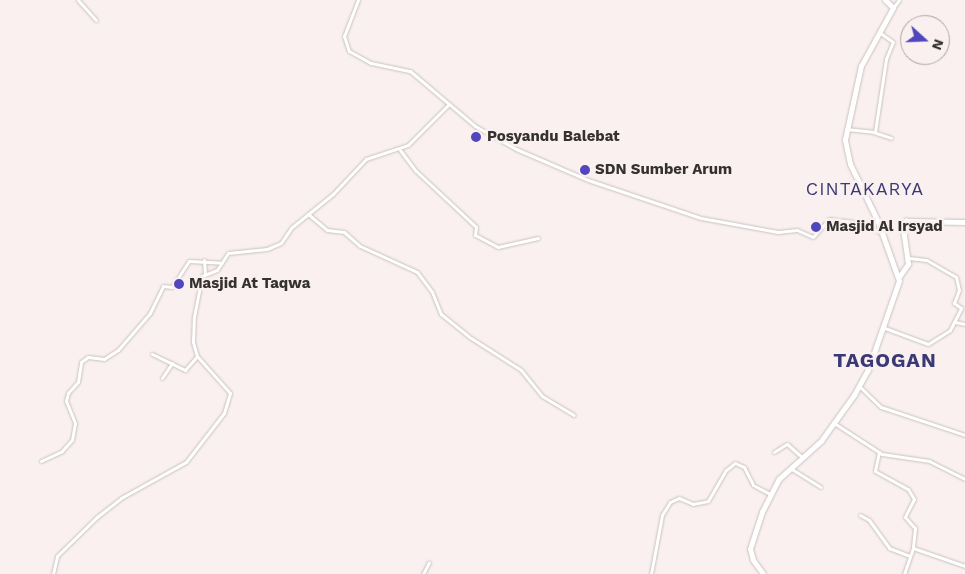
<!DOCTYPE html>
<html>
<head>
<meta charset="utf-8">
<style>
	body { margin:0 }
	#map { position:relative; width:965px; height:574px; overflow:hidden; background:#f9f0ef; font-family:"Work Sans",sans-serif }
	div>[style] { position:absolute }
	.roads { filter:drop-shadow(0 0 1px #cac1c0) drop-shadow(0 0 1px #cac1c0) }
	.street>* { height:3px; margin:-1.5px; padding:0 1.5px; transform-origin:1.5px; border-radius:1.5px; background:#fff }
	.secondary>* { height:4.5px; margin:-2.25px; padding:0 2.25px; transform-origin:2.25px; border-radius:2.25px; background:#fff }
	.dots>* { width:14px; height:14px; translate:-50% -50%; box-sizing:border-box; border:2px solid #f9f0ef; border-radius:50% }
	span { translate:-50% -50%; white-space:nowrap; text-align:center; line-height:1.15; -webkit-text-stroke:5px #f9f0ef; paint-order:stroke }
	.poi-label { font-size:15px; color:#343130; font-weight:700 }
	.left { translate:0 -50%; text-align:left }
	.quarter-label { font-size:18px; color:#3a3975; letter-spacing:1px }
	.district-label { font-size:20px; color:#3a3975; font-weight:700; letter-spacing:1px }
	.north { position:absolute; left:900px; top:15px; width:50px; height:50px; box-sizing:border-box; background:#f9f0ef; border:1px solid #aaa4a3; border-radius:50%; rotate:110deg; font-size:14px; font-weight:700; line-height:20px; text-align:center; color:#343130 }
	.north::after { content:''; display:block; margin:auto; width:18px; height:22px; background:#5146bd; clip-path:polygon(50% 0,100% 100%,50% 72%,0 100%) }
</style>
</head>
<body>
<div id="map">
	<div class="roads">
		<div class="street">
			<div style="left:78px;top:0;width:27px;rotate:48deg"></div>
			<div style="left:358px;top:0;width:39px;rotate:111deg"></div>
			<div style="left:344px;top:36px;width:16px;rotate:72deg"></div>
			<div style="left:349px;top:51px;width:25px;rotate:29deg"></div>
			<div style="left:371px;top:63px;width:40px;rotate:12deg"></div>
			<div style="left:410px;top:71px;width:85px;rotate:40.2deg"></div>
			<div style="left:475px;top:126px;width:47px;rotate:29.3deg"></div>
			<div style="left:516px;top:149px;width:78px;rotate:23.3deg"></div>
			<div style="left:588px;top:180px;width:119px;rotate:18.6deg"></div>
			<div style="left:701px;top:218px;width:78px;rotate:10.3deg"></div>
			<div style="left:778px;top:232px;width:19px;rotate:-6deg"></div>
			<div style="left:797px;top:230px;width:17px;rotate:24deg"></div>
			<div style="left:813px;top:237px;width:24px;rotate:-48deg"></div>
			<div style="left:829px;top:219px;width:24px;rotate:7deg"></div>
			<div style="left:853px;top:222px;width:30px;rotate:20deg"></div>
			<div style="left:893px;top:8px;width:10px;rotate:-53deg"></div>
			<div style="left:846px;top:129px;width:27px;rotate:6deg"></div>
			<div style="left:873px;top:132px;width:19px;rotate:18deg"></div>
			<div style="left:875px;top:132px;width:74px;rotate:-81.4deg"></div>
			<div style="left:886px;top:59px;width:18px;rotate:-68deg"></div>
			<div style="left:893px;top:42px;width:16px;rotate:-145deg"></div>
			<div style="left:400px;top:150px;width:26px;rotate:53deg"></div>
			<div style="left:416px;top:171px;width:82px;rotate:43deg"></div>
			<div style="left:476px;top:227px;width:8px;rotate:97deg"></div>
			<div style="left:475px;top:235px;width:4px;rotate:27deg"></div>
			<div style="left:479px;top:237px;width:21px;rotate:28deg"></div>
			<div style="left:498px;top:247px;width:41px;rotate:-12.7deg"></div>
			<div style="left:308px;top:214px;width:25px;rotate:40deg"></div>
			<div style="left:327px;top:230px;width:17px;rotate:7deg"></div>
			<div style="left:344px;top:232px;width:21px;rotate:41deg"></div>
			<div style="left:360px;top:246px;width:63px;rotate:24.5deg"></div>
			<div style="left:417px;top:272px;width:25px;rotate:53deg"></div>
			<div style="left:432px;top:292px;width:24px;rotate:68deg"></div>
			<div style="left:441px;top:314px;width:38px;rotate:39deg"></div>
			<div style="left:471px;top:338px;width:59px;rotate:32.6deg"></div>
			<div style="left:521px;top:370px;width:33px;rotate:51deg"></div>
			<div style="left:542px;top:396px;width:37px;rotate:31deg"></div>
			<div style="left:204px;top:260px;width:14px;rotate:86deg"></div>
			<div style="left:955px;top:322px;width:10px;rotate:11deg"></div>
			<div style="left:882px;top:327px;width:49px;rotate:20.3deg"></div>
			<div style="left:928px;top:344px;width:26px;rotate:-32deg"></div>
			<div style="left:950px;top:330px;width:25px;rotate:-63deg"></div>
			<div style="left:961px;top:308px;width:9px;rotate:-144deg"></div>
			<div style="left:954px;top:303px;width:14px;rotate:-69deg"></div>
			<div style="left:959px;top:290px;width:13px;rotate:-103deg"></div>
			<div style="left:956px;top:277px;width:34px;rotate:-150deg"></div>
			<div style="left:926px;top:260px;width:17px;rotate:-173deg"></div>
			<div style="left:152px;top:354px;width:37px;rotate:26deg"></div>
			<div style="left:185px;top:370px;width:18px;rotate:-49deg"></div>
			<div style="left:162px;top:378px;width:18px;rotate:-56deg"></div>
			<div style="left:859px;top:386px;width:30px;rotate:44deg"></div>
			<div style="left:881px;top:407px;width:89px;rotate:18.4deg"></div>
			<div style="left:834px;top:423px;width:57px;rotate:32.9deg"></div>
			<div style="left:882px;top:454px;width:48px;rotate:8.5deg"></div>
			<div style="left:929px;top:461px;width:40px;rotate:26.6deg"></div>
			<div style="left:774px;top:452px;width:15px;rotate:-32deg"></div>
			<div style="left:787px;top:444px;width:18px;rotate:41deg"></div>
			<div style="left:879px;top:452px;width:19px;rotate:102deg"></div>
			<div style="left:875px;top:471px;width:38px;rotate:29deg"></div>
			<div style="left:908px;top:489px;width:12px;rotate:59deg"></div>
			<div style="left:914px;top:499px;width:20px;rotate:117deg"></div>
			<div style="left:905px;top:517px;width:15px;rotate:48deg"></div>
			<div style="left:915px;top:528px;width:20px;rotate:96deg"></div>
			<div style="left:913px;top:548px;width:28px;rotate:109deg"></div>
			<div style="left:41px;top:461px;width:23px;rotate:-25deg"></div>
			<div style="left:62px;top:451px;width:15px;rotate:-48deg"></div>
			<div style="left:72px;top:440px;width:17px;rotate:-80deg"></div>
			<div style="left:75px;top:423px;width:24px;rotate:-112deg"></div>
			<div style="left:66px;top:401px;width:8px;rotate:-76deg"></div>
			<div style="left:68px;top:393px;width:15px;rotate:-48deg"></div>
			<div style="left:78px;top:382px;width:20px;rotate:-81deg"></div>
			<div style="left:81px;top:362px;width:9px;rotate:-36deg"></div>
			<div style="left:88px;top:357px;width:16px;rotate:7deg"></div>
			<div style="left:104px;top:359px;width:17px;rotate:-33deg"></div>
			<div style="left:118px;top:350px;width:49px;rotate:-49.1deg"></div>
			<div style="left:150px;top:313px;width:30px;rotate:-64deg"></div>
			<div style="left:163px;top:286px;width:9px;rotate:6deg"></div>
			<div style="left:172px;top:287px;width:31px;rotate:-57deg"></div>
			<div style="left:189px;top:261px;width:33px;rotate:3deg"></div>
			<div style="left:790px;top:468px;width:36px;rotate:32deg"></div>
			<div style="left:860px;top:515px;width:10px;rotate:29deg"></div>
			<div style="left:869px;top:520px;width:34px;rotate:54deg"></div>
			<div style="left:889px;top:548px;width:22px;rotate:21deg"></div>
			<div style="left:913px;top:548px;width:55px;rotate:19.1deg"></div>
			<div style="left:53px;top:574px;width:18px;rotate:-77deg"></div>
			<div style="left:57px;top:556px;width:56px;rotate:-44.3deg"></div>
			<div style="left:97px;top:517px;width:31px;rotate:-38deg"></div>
			<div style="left:121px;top:498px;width:74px;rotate:-29deg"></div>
			<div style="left:186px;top:462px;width:62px;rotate:-52.2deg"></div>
			<div style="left:224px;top:413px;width:21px;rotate:-73deg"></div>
			<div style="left:230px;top:393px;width:50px;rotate:-131.7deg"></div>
			<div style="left:197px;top:356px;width:15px;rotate:-106deg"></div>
			<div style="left:193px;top:342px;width:25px;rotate:-88deg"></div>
			<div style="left:194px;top:317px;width:42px;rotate:-79deg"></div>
			<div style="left:202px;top:276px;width:16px;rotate:-22deg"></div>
			<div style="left:217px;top:270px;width:20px;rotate:-57deg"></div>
			<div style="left:228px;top:253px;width:39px;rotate:-6deg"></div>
			<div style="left:267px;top:249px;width:15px;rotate:-23deg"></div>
			<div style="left:281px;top:243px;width:18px;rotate:-56deg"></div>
			<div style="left:291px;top:228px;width:54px;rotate:-39deg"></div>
			<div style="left:333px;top:194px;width:48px;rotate:-46.7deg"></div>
			<div style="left:366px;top:159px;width:44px;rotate:-18.4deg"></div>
			<div style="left:408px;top:145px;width:58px;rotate:-45deg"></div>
			<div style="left:423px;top:574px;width:13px;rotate:-63deg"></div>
			<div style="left:651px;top:574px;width:60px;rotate:-79.4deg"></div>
			<div style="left:662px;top:515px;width:15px;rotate:-58deg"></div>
			<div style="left:670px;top:502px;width:10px;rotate:-24deg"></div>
			<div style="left:679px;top:498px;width:15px;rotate:23deg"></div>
			<div style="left:693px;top:504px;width:15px;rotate:-11deg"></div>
			<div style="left:708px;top:501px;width:34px;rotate:-60deg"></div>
			<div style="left:725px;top:471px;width:13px;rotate:-39deg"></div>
			<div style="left:735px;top:463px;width:10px;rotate:24deg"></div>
			<div style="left:744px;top:467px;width:20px;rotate:63deg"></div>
			<div style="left:753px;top:485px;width:19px;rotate:28deg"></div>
		</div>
		<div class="secondary">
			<div style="left:899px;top:277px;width:16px;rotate:-55deg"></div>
			<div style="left:908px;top:264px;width:37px;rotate:-98deg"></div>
			<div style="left:903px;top:227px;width:7px;rotate:-63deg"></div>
			<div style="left:906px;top:221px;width:59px;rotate:1deg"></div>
			<div style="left:763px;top:574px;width:17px;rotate:-126deg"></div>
			<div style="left:753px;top:560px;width:11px;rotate:-105deg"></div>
			<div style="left:750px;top:549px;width:39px;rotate:-72deg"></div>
			<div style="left:762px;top:512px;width:37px;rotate:-63deg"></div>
			<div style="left:779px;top:479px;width:57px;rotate:-42.1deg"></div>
			<div style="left:821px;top:441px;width:57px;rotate:-54.3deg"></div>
			<div style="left:854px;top:395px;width:29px;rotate:-61deg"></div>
			<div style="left:868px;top:370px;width:94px;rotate:-70.8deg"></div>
			<div style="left:899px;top:281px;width:63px;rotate:-109.6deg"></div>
			<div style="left:878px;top:222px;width:64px;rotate:-115.8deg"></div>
			<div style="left:850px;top:164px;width:25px;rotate:-102deg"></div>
			<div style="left:845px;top:140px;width:76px;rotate:-77.8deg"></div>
			<div style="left:861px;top:66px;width:66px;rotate:-61.1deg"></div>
			<div style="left:893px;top:8px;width:11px;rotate:-135deg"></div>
		</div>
	</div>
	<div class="dots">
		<div style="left:476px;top:137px;background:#5146bd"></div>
		<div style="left:585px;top:170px;background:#5146bd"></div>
		<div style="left:816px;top:227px;background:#5146bd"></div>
		<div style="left:179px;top:284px;background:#5146bd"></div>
	</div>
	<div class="poi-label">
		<span class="left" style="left:487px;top:137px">Posyandu Balebat</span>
		<span class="left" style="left:595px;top:170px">SDN Sumber Arum</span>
		<span class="left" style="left:826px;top:227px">Masjid Al Irsyad</span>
		<span class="left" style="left:189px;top:284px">Masjid At Taqwa</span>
	</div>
	<div class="quarter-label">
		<span style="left:865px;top:189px">CINTAKARYA</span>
	</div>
	<div class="district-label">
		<span style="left:885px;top:360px">TAGOGAN</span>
	</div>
	<div class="north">N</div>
</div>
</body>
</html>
